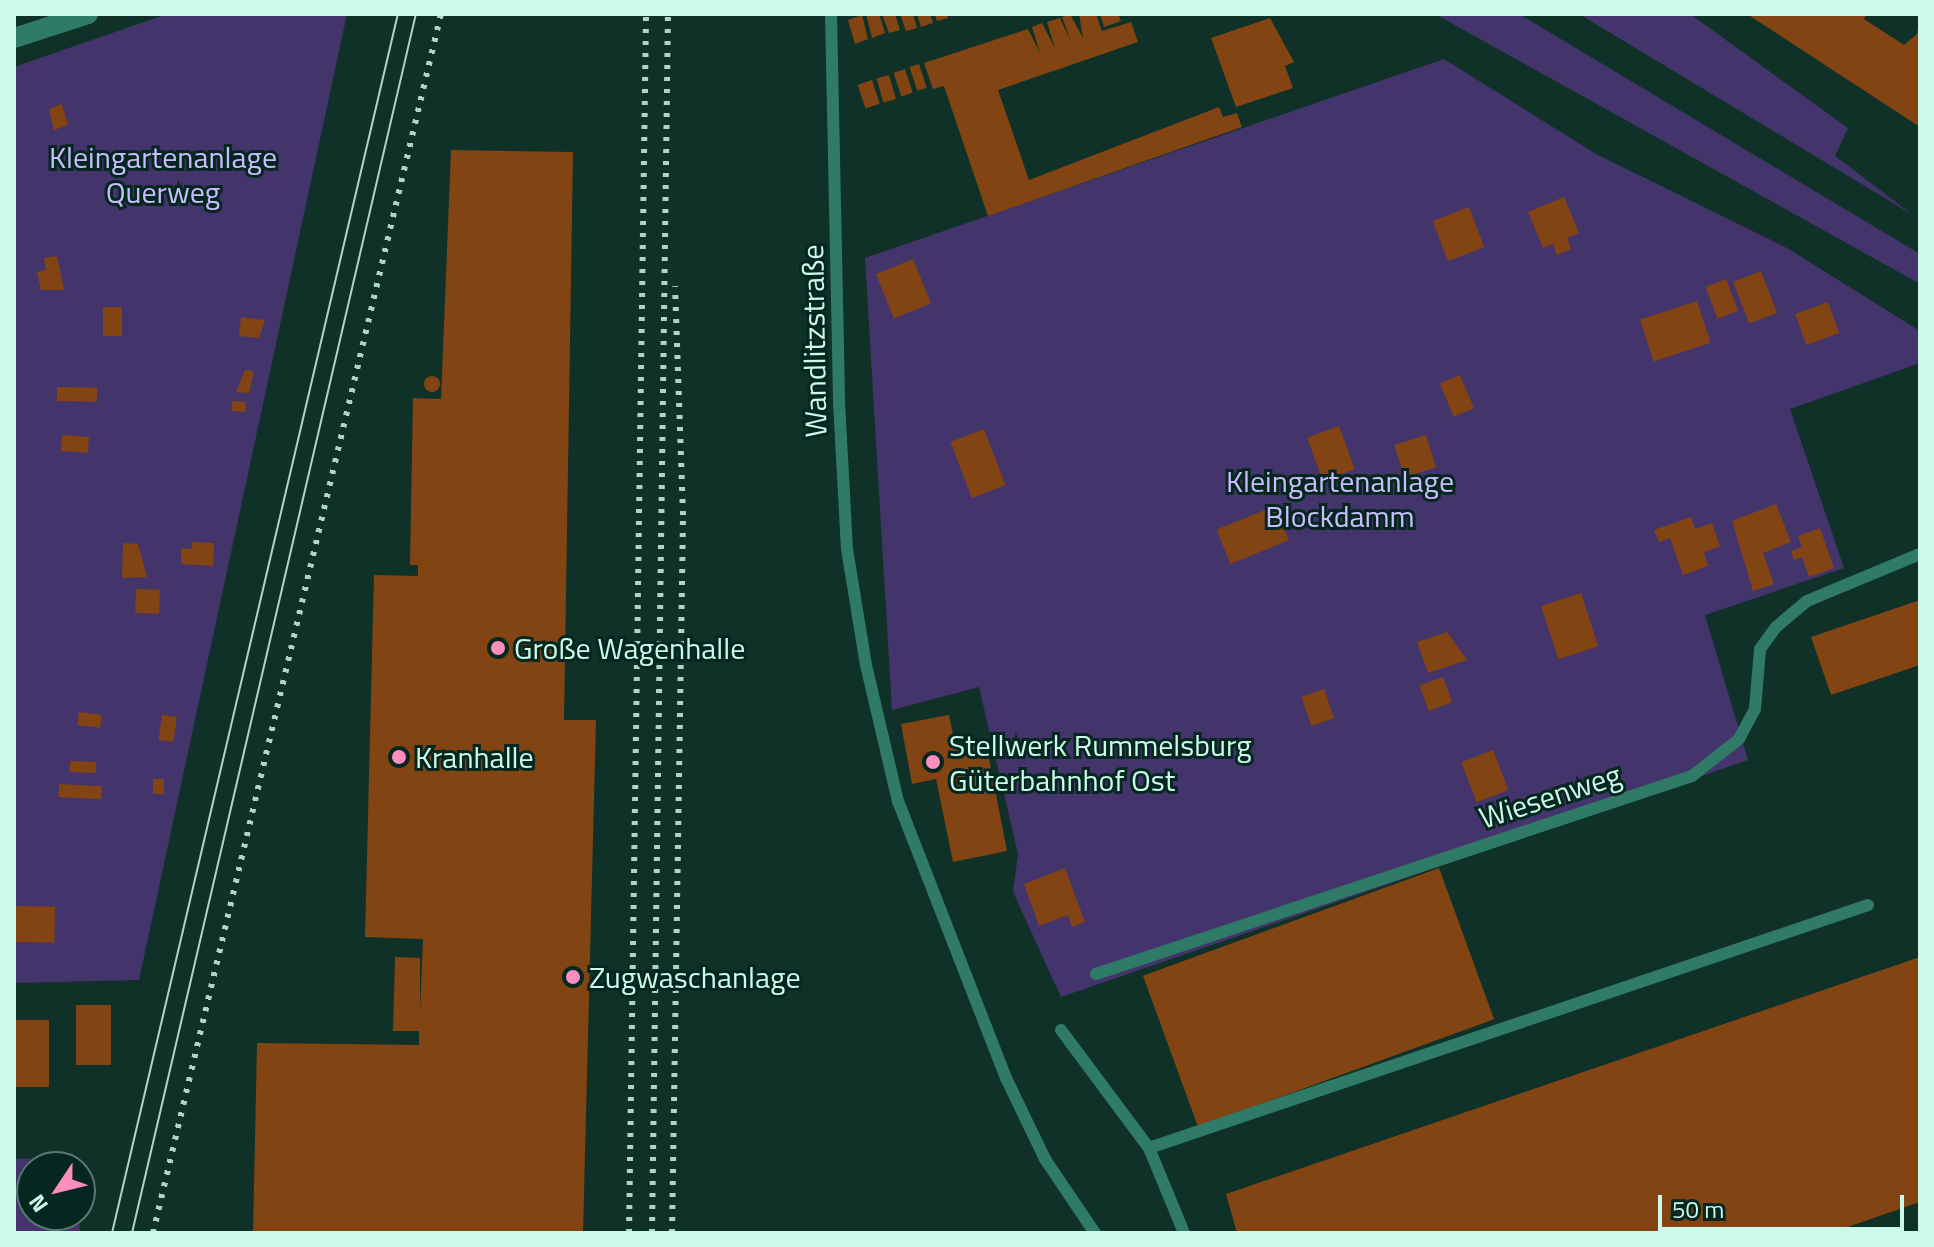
<!DOCTYPE html>
<html>
<head>
<meta charset="utf-8">
<style>
	body { margin:0 }
	#map { position:relative; width:1934px; height:1247px; overflow:hidden; background:#103128; font-family:"Titillium Web",sans-serif }
	div>[style] { position:absolute }
	.green>* { inset:0; background:#43346b }
	.building>* { inset:0; background:#824413; transform-origin:0 0 }
	.round { border-radius:50% }
	.service>* { height:12px; margin:-6px; padding:0 6px; transform-origin:6px; border-radius:6px; background:#307b68 }
	.minor>* { height:20px; margin:-10px; padding:0 10px; transform-origin:10px; border-radius:10px; background:#307b68 }
	.tram>* { height:2px; margin:-1px; padding:0 1px; transform-origin:1px; border-radius:1px; background:#aad7c9 }
	.rail>* { height:6px; margin-top:-3px; transform-origin:0; background:repeating-linear-gradient(90deg,#aad7c9 0 4px,transparent 0 12px) }
	.dots>* { width:22px; height:22px; translate:-50% -50%; box-sizing:border-box; border:4px solid #05271f; border-radius:50% }
	span { translate:-50% -50%; white-space:nowrap; text-align:center; line-height:1.15; -webkit-text-stroke:6px #05271f; paint-order:stroke }
	.park-label { font-size:30px; color:#c9bcfc }
	.street-label { font-size:30px; color:#cbfaeb }
	.poi-label { font-size:30px; color:#cbfaeb }
	.left { translate:0 -50%; text-align:left }
	.frame { position:absolute; inset:0; border:16px solid #cbfaeb; pointer-events:none }
	.north { position:absolute; left:16px; top:1151px; width:80px; height:80px; box-sizing:border-box; background:#05271f; border:2px solid #547b71; border-radius:50%; rotate:235deg; font-size:22px; font-weight:700; line-height:32px; text-align:center; color:#cbfaeb }
	.north::after { content:''; display:block; margin:auto; width:28px; height:36px; background:#fd8ebe; clip-path:polygon(50% 0,100% 100%,50% 72%,0 100%) }
	.scale { position:absolute; left:1658px; top:1195px; width:246px; height:36px; box-sizing:border-box; border:4px solid #cbfaeb; border-top:0; padding-left:10px; font-size:24px; line-height:28px; white-space:nowrap; color:#cbfaeb; -webkit-text-stroke:6px #05271f; paint-order:stroke }
</style>
</head>
<body>
<div id="map">
	<div class="green">
		<div style="clip-path:polygon(167px 14px,347px 14px,139px 980px,14px 983px,14px 67px)"></div>
		<div style="clip-path:polygon(1435px 14px,1519px 14px,1920px 254px,1920px 284px)"></div>
		<div style="clip-path:polygon(1579px 14px,1690px 14px,1848px 128px,1835px 156px,1913px 215px)"></div>
		<div style="clip-path:polygon(1444px 59px,1596px 154px,1787px 248px,1920px 331px,1920px 363px,1790px 409px,1844px 568px,1705px 615px,1748px 760px,1061px 997px,1013px 892px,1018px 854px,979px 687px,892px 710px,865px 258px)"></div>
		<div style="clip-path:polygon(78px 1157px,78px 1167px,32px 1167px,32px 1215px,79px 1215px,80px 1233px,14px 1233px,14px 1159px)"></div>
	</div>
	<div class="building">
		<div style="clip-path:polygon(866px 14px,879px 14px,885px 33px,872px 38px)"></div>
		<div style="clip-path:polygon(882px 14px,895px 14px,900px 30px,889px 33px)"></div>
		<div style="clip-path:polygon(900px 14px,913px 14px,917px 28px,906px 31px)"></div>
		<div style="clip-path:polygon(917px 14px,930px 14px,933px 23px,921px 27px)"></div>
		<div style="clip-path:polygon(935px 14px,947px 14px,948px 18px,937px 21px)"></div>
		<div style="clip-path:polygon(1070px 14px,1083px 38px,1079px 14px,1096px 14px,1102px 31px,1131px 22px,1138px 42px,998px 90px,1029px 180px,1219px 107px,1223px 117px,1237px 113px,1242px 127px,988px 216px,944px 86px,933px 89px,924px 63px,1028px 29px,1040px 53px,1032px 27px,1042px 23px,1055px 48px,1047px 22px,1060px 18px,1071px 42px,1062px 17px)"></div>
		<div style="clip-path:polygon(1100px 14px,1118px 14px,1121px 21px,1104px 27px)"></div>
		<div style="clip-path:polygon(1747px 14px,1867px 14px,1864px 19px,1904px 45px,1917px 34px,1920px 14px,1920px 127px)"></div>
		<div style="clip-path:polygon(862px 15px,868px 39px,855px 44px,848px 20px)"></div>
		<div style="clip-path:polygon(1270px 18px,1294px 62px,1285px 66px,1293px 88px,1236px 107px,1211px 38px)"></div>
		<div style="left:919px;top:64px;width:25px;height:10px;rotate:72deg"></div>
		<div style="left:905px;top:69px;width:25px;height:12px;rotate:72deg"></div>
		<div style="left:889px;top:75px;width:25px;height:13px;rotate:74deg"></div>
		<div style="left:872px;top:80px;width:25px;height:15px;rotate:72deg"></div>
		<div style="clip-path:polygon(62px 104px,68px 125px,54px 130px,49px 109px)"></div>
		<div style="clip-path:polygon(451px 150px,573px 152px,564px 720px,596px 720px,583px 1233px,253px 1233px,257px 1043px,419px 1045px,419px 1031px,393px 1031px,395px 957px,420px 958px,420px 1011px,423px 939px,365px 937px,374px 575px,418px 576px,418px 565px,410px 565px,413px 398px,441px 399px)"></div>
		<div style="clip-path:polygon(1564px 197px,1579px 233px,1567px 238px,1571px 249px,1557px 255px,1553px 244px,1543px 248px,1528px 212px)"></div>
		<div style="left:1469px;top:207px;width:43px;height:39px;rotate:69deg"></div>
		<div style="clip-path:polygon(57px 256px,64px 290px,41px 290px,37px 272px,46px 270px,44px 258px)"></div>
		<div style="left:913px;top:259px;width:48px;height:40px;rotate:68deg"></div>
		<div style="left:1761px;top:271px;width:45px;height:30px;rotate:69deg"></div>
		<div style="left:1726px;top:279px;width:34px;height:22px;rotate:69deg"></div>
		<div style="left:1697px;top:301px;width:44px;height:60px;rotate:72deg"></div>
		<div style="left:1828px;top:302px;width:33px;height:35px;rotate:70deg"></div>
		<div style="left:103px;top:307px;width:19px;height:29px"></div>
		<div style="clip-path:polygon(241px 317px,265px 320px,259px 338px,239px 336px)"></div>
		<div style="clip-path:polygon(245px 370px,254px 371px,249px 393px,236px 392px)"></div>
		<div style="left:1460px;top:375px;width:36px;height:22px;rotate:67deg"></div>
		<div class="round" style="left:424px;top:376px;width:16px;height:16px"></div>
		<div style="left:57px;top:387px;width:40px;height:14px;rotate:1deg"></div>
		<div style="left:232px;top:401px;width:14px;height:10px;rotate:4deg"></div>
		<div style="left:1339px;top:426px;width:46px;height:34px;rotate:70deg"></div>
		<div style="left:984px;top:429px;width:60px;height:36px;rotate:69deg"></div>
		<div style="left:62px;top:435px;width:27px;height:16px;rotate:4deg"></div>
		<div style="left:1426px;top:435px;width:34px;height:33px;rotate:73deg"></div>
		<div style="clip-path:polygon(1776px 504px,1791px 542px,1763px 553px,1774px 584px,1753px 591px,1732px 521px)"></div>
		<div style="left:1275px;top:506px;width:37px;height:63px;rotate:68deg"></div>
		<div style="clip-path:polygon(1691px 517px,1695px 529px,1712px 523px,1720px 546px,1704px 552px,1708px 566px,1683px 575px,1670px 538px,1659px 542px,1654px 530px)"></div>
		<div style="clip-path:polygon(1820px 528px,1834px 568px,1809px 577px,1802px 557px,1794px 560px,1791px 551px,1802px 547px,1798px 536px)"></div>
		<div style="clip-path:polygon(192px 542px,214px 543px,213px 566px,181px 564px,181px 548px,192px 549px)"></div>
		<div style="clip-path:polygon(123px 543px,138px 544px,147px 577px,122px 578px)"></div>
		<div style="left:136px;top:589px;width:24px;height:24px;rotate:2deg"></div>
		<div style="left:1581px;top:593px;width:56px;height:42px;rotate:72deg"></div>
		<div style="clip-path:polygon(1920px 600px,1920px 665px,1831px 695px,1811px 637px)"></div>
		<div style="clip-path:polygon(1447px 632px,1467px 660px,1428px 673px,1417px 642px)"></div>
		<div style="left:1443px;top:677px;width:27px;height:25px;rotate:70deg"></div>
		<div style="left:1324px;top:689px;width:31px;height:24px;rotate:71deg"></div>
		<div style="left:79px;top:712px;width:23px;height:13px;rotate:7deg"></div>
		<div style="left:162px;top:715px;width:15px;height:25px;rotate:8deg"></div>
		<div style="clip-path:polygon(949px 715px,956px 749px,986px 743px,1007px 851px,953px 862px,936px 779px,912px 784px,901px 724px)"></div>
		<div style="left:1493px;top:750px;width:43px;height:34px;rotate:69deg"></div>
		<div style="left:70px;top:761px;width:26px;height:11px;rotate:2deg"></div>
		<div style="left:164px;top:779px;width:15px;height:11px;rotate:90deg"></div>
		<div style="left:59px;top:784px;width:43px;height:13px;rotate:3deg"></div>
		<div style="clip-path:polygon(1065px 868px,1085px 922px,1072px 927px,1068px 915px,1039px 926px,1024px 884px)"></div>
		<div style="left:1439px;top:868px;width:161px;height:315px;rotate:70deg"></div>
		<div style="left:14px;top:906px;width:41px;height:36px;rotate:1deg"></div>
		<div style="clip-path:polygon(1920px 957px,1920px 1202px,1830px 1233px,1237px 1233px,1226px 1194px)"></div>
		<div style="left:76px;top:1005px;width:35px;height:60px"></div>
		<div style="left:14px;top:1020px;width:35px;height:67px"></div>
	</div>
	<div class="service">
		<div style="left:831px;top:14px;width:388px;rotate:88.8deg"></div>
		<div style="left:839px;top:402px;width:147px;rotate:86.9deg"></div>
		<div style="left:847px;top:549px;width:118px;rotate:80.7deg"></div>
		<div style="left:866px;top:665px;width:140px;rotate:76.8deg"></div>
		<div style="left:898px;top:801px;width:297px;rotate:68.7deg"></div>
		<div style="left:1006px;top:1078px;width:90px;rotate:64.3deg"></div>
		<div style="left:1045px;top:1159px;width:89px;rotate:56deg"></div>
		<div style="left:1096px;top:974px;width:628px;rotate:-18.38deg"></div>
		<div style="left:1692px;top:776px;width:60px;rotate:-38.2deg"></div>
		<div style="left:1739px;top:739px;width:34px;rotate:-62deg"></div>
		<div style="left:1755px;top:709px;width:60px;rotate:-85.2deg"></div>
		<div style="left:1760px;top:649px;width:26px;rotate:-54deg"></div>
		<div style="left:1775px;top:628px;width:42px;rotate:-40.2deg"></div>
		<div style="left:1807px;top:601px;width:122px;rotate:-22.6deg"></div>
		<div style="left:1061px;top:1030px;width:147px;rotate:53.3deg"></div>
		<div style="left:1149px;top:1148px;width:759px;rotate:-18.67deg"></div>
		<div style="left:1149px;top:1148px;width:92px;rotate:67.6deg"></div>
	</div>
	<div class="minor">
		<div style="left:14px;top:38px;width:78px;rotate:-18deg"></div>
	</div>
	<div class="tram">
		<div style="left:112px;top:1233px;width:1252px;rotate:-76.8deg"></div>
		<div style="left:132px;top:1233px;width:1252px;rotate:-76.89deg"></div>
	</div>
	<div class="rail">
		<div style="left:153px;top:1233px;width:1253px;rotate:-76.71deg"></div>
		<div style="left:629px;top:1233px;width:1219px;rotate:-89.2deg"></div>
		<div style="left:652px;top:1233px;width:1219px;rotate:-89.25deg"></div>
		<div style="left:672px;top:1233px;width:718px;rotate:-89.12deg"></div>
		<div style="left:683px;top:515px;width:229px;rotate:-92deg"></div>
	</div>
	<div class="dots">
		<div style="left:498px;top:648px;background:#fd8ebe"></div>
		<div style="left:399px;top:757px;background:#fd8ebe"></div>
		<div style="left:933px;top:762px;background:#fd8ebe"></div>
		<div style="left:573px;top:977px;background:#fd8ebe"></div>
	</div>
	<div class="park-label">
		<span style="left:163px;top:174px">Kleingartenanlage<br>Querweg</span>
		<span style="left:1340px;top:498px">Kleingartenanlage<br>Blockdamm</span>
	</div>
	<div class="street-label">
		<span style="left:814px;top:341px;rotate:-91deg">Wandlitzstraße</span>
		<span style="left:1550px;top:796px;rotate:-18deg">Wiesenweg</span>
	</div>
	<div class="poi-label">
		<span class="left" style="left:514px;top:648px">Große Wagenhalle</span>
		<span class="left" style="left:949px;top:762px">Stellwerk Rummelsburg<br>Güterbahnhof Ost</span>
		<span class="left" style="left:415px;top:757px">Kranhalle</span>
		<span class="left" style="left:589px;top:977px">Zugwaschanlage</span>
	</div>
	<div class="frame"></div>
	<div class="north">N</div>
	<div class="scale">50 m</div>
</div>
</body>
</html>
